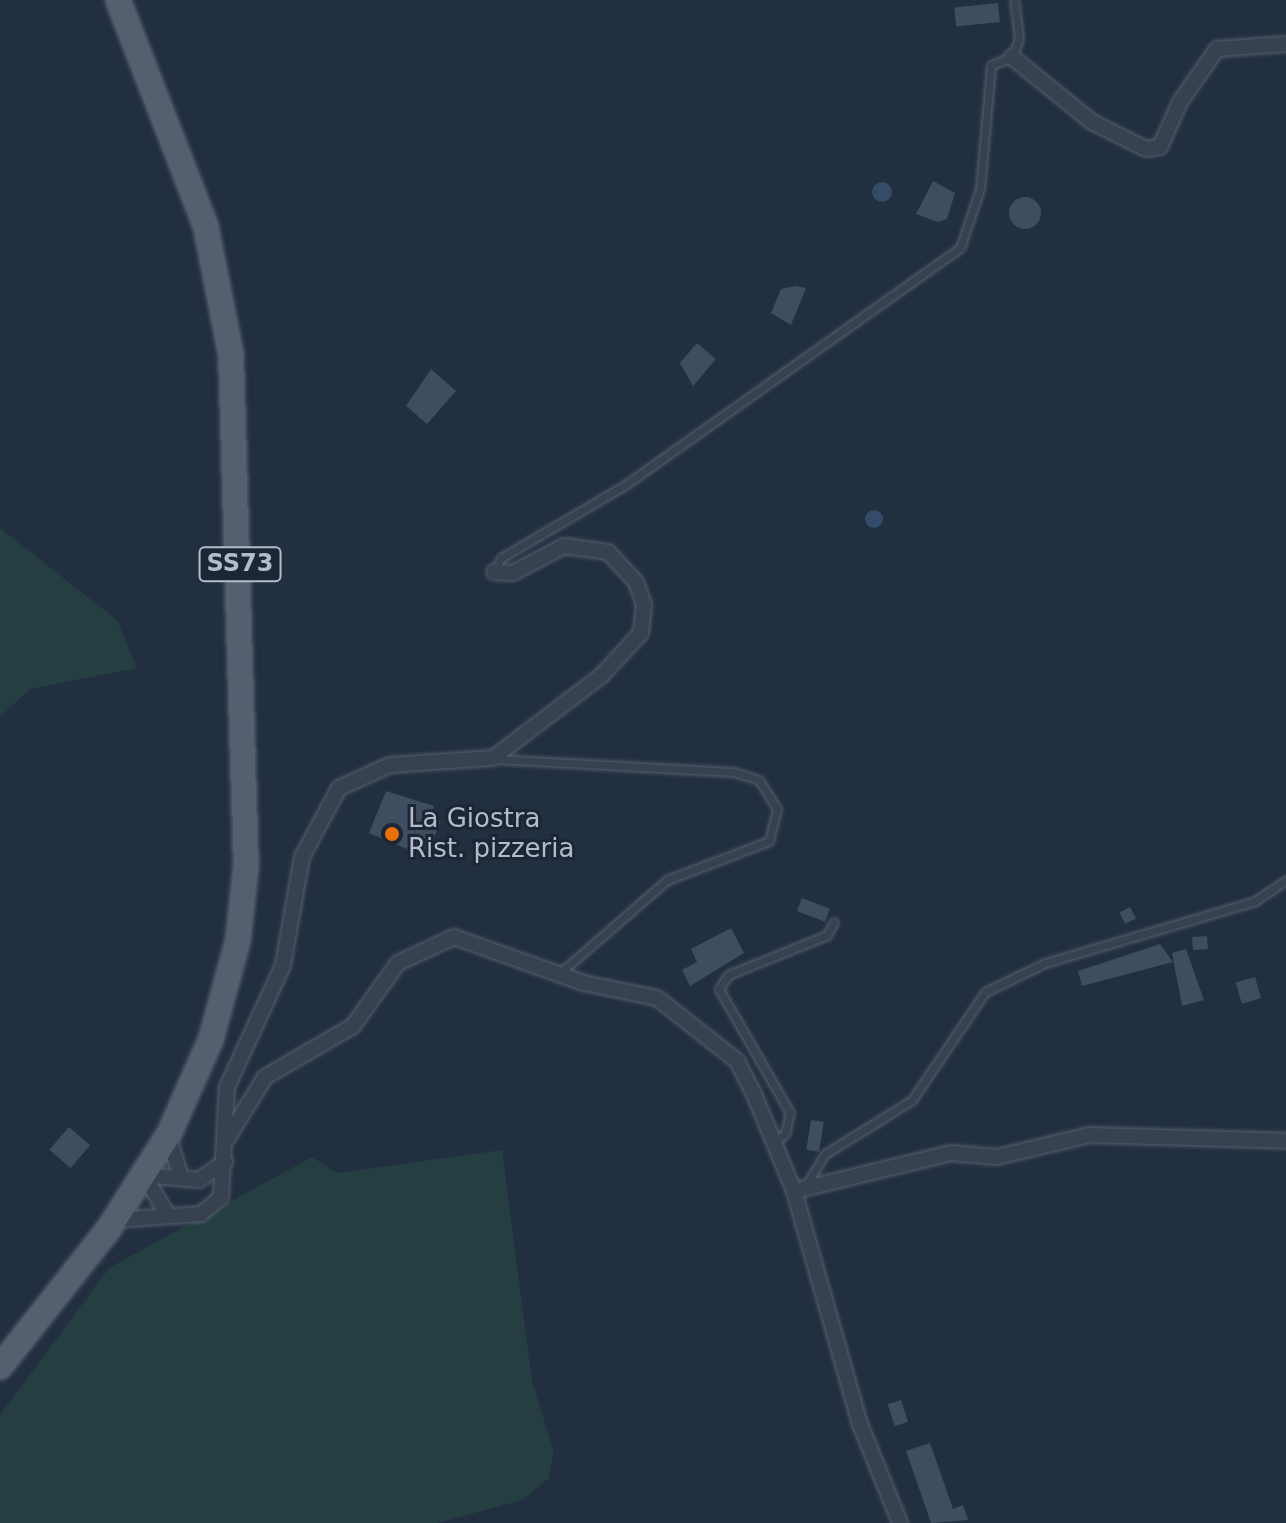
<!DOCTYPE html>
<html>
<head>
<meta charset="utf-8">
<style>
	body { margin:0 }
	#map { position:relative; width:1286px; height:1523px; overflow:hidden; background:#222f40; font-family:"DejaVu Sans",sans-serif }
	div>[style] { position:absolute }
	.green>* { inset:0; background:#243e41 }
	.water>* { inset:0; background:#344b69 }
	.round { border-radius:50% }
	.building>* { inset:0; background:#3e4d60; transform-origin:0 0 }
	.roads { filter:drop-shadow(0 0 2px #555f6e) drop-shadow(0 0 2px #555f6e) }
	.service>* { height:7px; margin:-3.5px; padding:0 3.5px; transform-origin:3.5px; border-radius:3.5px; background:#374150 }
	.minor>* { height:14px; margin:-7px; padding:0 7px; transform-origin:7px; border-radius:7px; background:#374150 }
	.primary>* { height:24px; margin:-12px; padding:0 12px; transform-origin:12px; border-radius:12px; background:#546070 }
	.dots>* { width:22px; height:22px; translate:-50% -50%; box-sizing:border-box; border:4px solid #1c2635; border-radius:50% }
	span { translate:-50% -50%; white-space:nowrap; text-align:center; line-height:1.15; -webkit-text-stroke:6px #1c2635; paint-order:stroke }
	.shield-label span { padding:2px 6px; background:#1c2635; border:2px solid; border-radius:6px; -webkit-text-stroke-width:0 }
	.shield-label { font-size:24px; color:#b3bccb; font-weight:700 }
	.poi-label { font-size:26px; color:#b3bccb }
	.left { translate:0 -50%; text-align:left }
</style>
</head>
<body>
<div id="map">
	<div class="green">
		<div style="clip-path:polygon(0 528px,117px 620px,137px 668px,30px 689px,0 717px)"></div>
		<div style="clip-path:polygon(502px 1150px,532px 1381px,554px 1452px,548px 1479px,522px 1500px,438px 1523px,0 1523px,0 1415px,109px 1268px,312px 1157px,337px 1173px)"></div>
	</div>
	<div class="water">
		<div class="round" style="left:872px;top:182px;width:20px;height:20px"></div>
		<div class="round" style="left:865px;top:510px;width:18px;height:18px"></div>
	</div>
	<div class="building">
		<div style="left:998px;top:3px;width:19px;height:44px;rotate:84deg"></div>
		<div style="clip-path:polygon(933px 181px,955px 193px,947px 219px,938px 222px,916px 214px)"></div>
		<div class="round" style="left:1009px;top:197px;width:32px;height:32px"></div>
		<div style="clip-path:polygon(795px 286px,806px 288px,791px 325px,771px 313px,781px 289px)"></div>
		<div style="clip-path:polygon(697px 343px,716px 359px,693px 386px,680px 363px)"></div>
		<div style="clip-path:polygon(431px 369px,456px 391px,427px 424px,406px 406px)"></div>
		<div style="clip-path:polygon(386px 791px,434px 806px,430px 817px,441px 821px,426px 857px,369px 833px)"></div>
		<div style="left:802px;top:898px;width:30px;height:14px;rotate:21deg"></div>
		<div style="left:1130px;top:907px;width:13px;height:12px;rotate:63deg"></div>
		<div style="clip-path:polygon(731px 928px,744px 953px,690px 986px,682px 970px,697px 962px,691px 949px)"></div>
		<div style="left:1207px;top:936px;width:13px;height:15px;rotate:86deg"></div>
		<div style="clip-path:polygon(1160px 944px,1173px 962px,1082px 986px,1078px 971px)"></div>
		<div style="clip-path:polygon(1186px 949px,1204px 1000px,1182px 1006px,1172px 953px)"></div>
		<div style="left:1255px;top:977px;width:22px;height:20px;rotate:74deg"></div>
		<div style="left:811px;top:1120px;width:13px;height:30px;rotate:9deg"></div>
		<div style="left:69px;top:1127px;width:28px;height:30px;rotate:41deg"></div>
		<div style="left:901px;top:1400px;width:23px;height:14px;rotate:72deg"></div>
		<div style="clip-path:polygon(930px 1443px,953px 1509px,963px 1505px,968px 1520px,931px 1523px,906px 1451px)"></div>
	</div>
	<div class="roads">
		<div class="service">
			<div style="left:494px;top:572px;width:16px;rotate:-63deg"></div>
			<div style="left:501px;top:558px;width:144px;rotate:-30.5deg"></div>
			<div style="left:625px;top:485px;width:410px;rotate:-35.3deg"></div>
			<div style="left:960px;top:248px;width:62px;rotate:-71.3deg"></div>
			<div style="left:980px;top:189px;width:124px;rotate:-84.9deg"></div>
			<div style="left:991px;top:65px;width:22px;rotate:-21deg"></div>
			<div style="left:1012px;top:57px;width:19px;rotate:-69deg"></div>
			<div style="left:1019px;top:39px;width:39px;rotate:-97deg"></div>
			<div style="left:495px;top:759px;width:239px;rotate:3.1deg"></div>
			<div style="left:734px;top:772px;width:26px;rotate:18deg"></div>
			<div style="left:759px;top:780px;width:34px;rotate:58deg"></div>
			<div style="left:777px;top:809px;width:33px;rotate:104deg"></div>
			<div style="left:769px;top:841px;width:109px;rotate:159.1deg"></div>
			<div style="left:667px;top:880px;width:142px;rotate:139deg"></div>
			<div style="left:774px;top:1142px;width:14px;rotate:-36deg"></div>
			<div style="left:785px;top:1134px;width:22px;rotate:-77deg"></div>
			<div style="left:790px;top:1113px;width:143px;rotate:-119.8deg"></div>
			<div style="left:719px;top:989px;width:17px;rotate:-57deg"></div>
			<div style="left:728px;top:975px;width:107px;rotate:-22deg"></div>
			<div style="left:827px;top:935px;width:15px;rotate:-62deg"></div>
			<div style="left:805px;top:1187px;width:39px;rotate:-59deg"></div>
			<div style="left:825px;top:1154px;width:102px;rotate:-31.8deg"></div>
			<div style="left:912px;top:1100px;width:130px;rotate:-55.9deg"></div>
			<div style="left:985px;top:992px;width:67px;rotate:-25.8deg"></div>
			<div style="left:1045px;top:963px;width:219px;rotate:-16.4deg"></div>
			<div style="left:1255px;top:901px;width:37px;rotate:-34deg"></div>
		</div>
		<div class="minor">
			<div style="left:1012px;top:57px;width:103px;rotate:39.1deg"></div>
			<div style="left:1092px;top:122px;width:60px;rotate:26.6deg"></div>
			<div style="left:1146px;top:149px;width:14px;rotate:-8deg"></div>
			<div style="left:1160px;top:147px;width:49px;rotate:-66deg"></div>
			<div style="left:1180px;top:102px;width:65px;rotate:-55.1deg"></div>
			<div style="left:1217px;top:49px;width:69px;rotate:-4.1deg"></div>
			<div style="left:169px;top:1137px;width:43px;rotate:73.7deg"></div>
			<div style="left:227px;top:1139px;width:73px;rotate:-58.5deg"></div>
			<div style="left:265px;top:1077px;width:102px;rotate:-30.1deg"></div>
			<div style="left:353px;top:1026px;width:77px;rotate:-54.5deg"></div>
			<div style="left:398px;top:963px;width:62px;rotate:-24.9deg"></div>
			<div style="left:454px;top:937px;width:138px;rotate:19.5deg"></div>
			<div style="left:584px;top:983px;width:75px;rotate:11.6deg"></div>
			<div style="left:657px;top:998px;width:102px;rotate:38.2deg"></div>
			<div style="left:737px;top:1061px;width:35px;rotate:63deg"></div>
			<div style="left:753px;top:1092px;width:107px;rotate:67.5deg"></div>
			<div style="left:794px;top:1191px;width:242px;rotate:74.2deg"></div>
			<div style="left:860px;top:1424px;width:107px;rotate:68deg"></div>
			<div style="left:794px;top:1191px;width:162px;rotate:-13.6deg"></div>
			<div style="left:951px;top:1153px;width:46px;rotate:5deg"></div>
			<div style="left:997px;top:1157px;width:95px;rotate:-13.4deg"></div>
			<div style="left:1089px;top:1135px;width:197px;rotate:1.7deg"></div>
			<div style="left:166px;top:1212px;width:43px;rotate:-120.7deg"></div>
			<div style="left:144px;top:1175px;width:55px;rotate:5.2deg"></div>
			<div style="left:199px;top:1180px;width:32px;rotate:-35deg"></div>
			<div style="left:114px;top:1220px;width:87px;rotate:-3.9deg"></div>
			<div style="left:201px;top:1214px;width:26px;rotate:-40deg"></div>
			<div style="left:221px;top:1197px;width:110px;rotate:-86.9deg"></div>
			<div style="left:227px;top:1087px;width:134px;rotate:-65.3deg"></div>
			<div style="left:283px;top:965px;width:110px;rotate:-80deg"></div>
			<div style="left:302px;top:857px;width:78px;rotate:-61.8deg"></div>
			<div style="left:339px;top:788px;width:56px;rotate:-24.3deg"></div>
			<div style="left:390px;top:765px;width:103px;rotate:-3.9deg"></div>
			<div style="left:493px;top:758px;width:136px;rotate:-37.2deg"></div>
			<div style="left:601px;top:676px;width:59px;rotate:-47.1deg"></div>
			<div style="left:641px;top:633px;width:28px;rotate:-84deg"></div>
			<div style="left:644px;top:605px;width:24px;rotate:-109deg"></div>
			<div style="left:636px;top:582px;width:41px;rotate:-133deg"></div>
			<div style="left:608px;top:552px;width:44px;rotate:-172.2deg"></div>
			<div style="left:564px;top:546px;width:58px;rotate:152.1deg"></div>
			<div style="left:513px;top:573px;width:19px;rotate:-177deg"></div>
		</div>
		<div class="primary">
			<div style="left:0;top:1367px;width:174px;rotate:-51.8deg"></div>
			<div style="left:108px;top:1230px;width:114px;rotate:-57.6deg"></div>
			<div style="left:169px;top:1134px;width:104px;rotate:-66.1deg"></div>
			<div style="left:211px;top:1039px;width:103px;rotate:-74.7deg"></div>
			<div style="left:238px;top:940px;width:74px;rotate:-83.8deg"></div>
			<div style="left:246px;top:866px;width:511px;rotate:-91.68deg"></div>
			<div style="left:231px;top:355px;width:130px;rotate:-101.1deg"></div>
			<div style="left:206px;top:227px;width:243px;rotate:-111.2deg"></div>
		</div>
	</div>
	<div class="dots">
		<div style="left:392px;top:834px;background:#e8710a"></div>
	</div>
	<div class="shield-label">
		<span style="left:240px;top:564px">SS73</span>
	</div>
	<div class="poi-label">
		<span class="left" style="left:408px;top:834px">La Giostra<br>Rist. pizzeria</span>
	</div>
</div>
</body>
</html>
